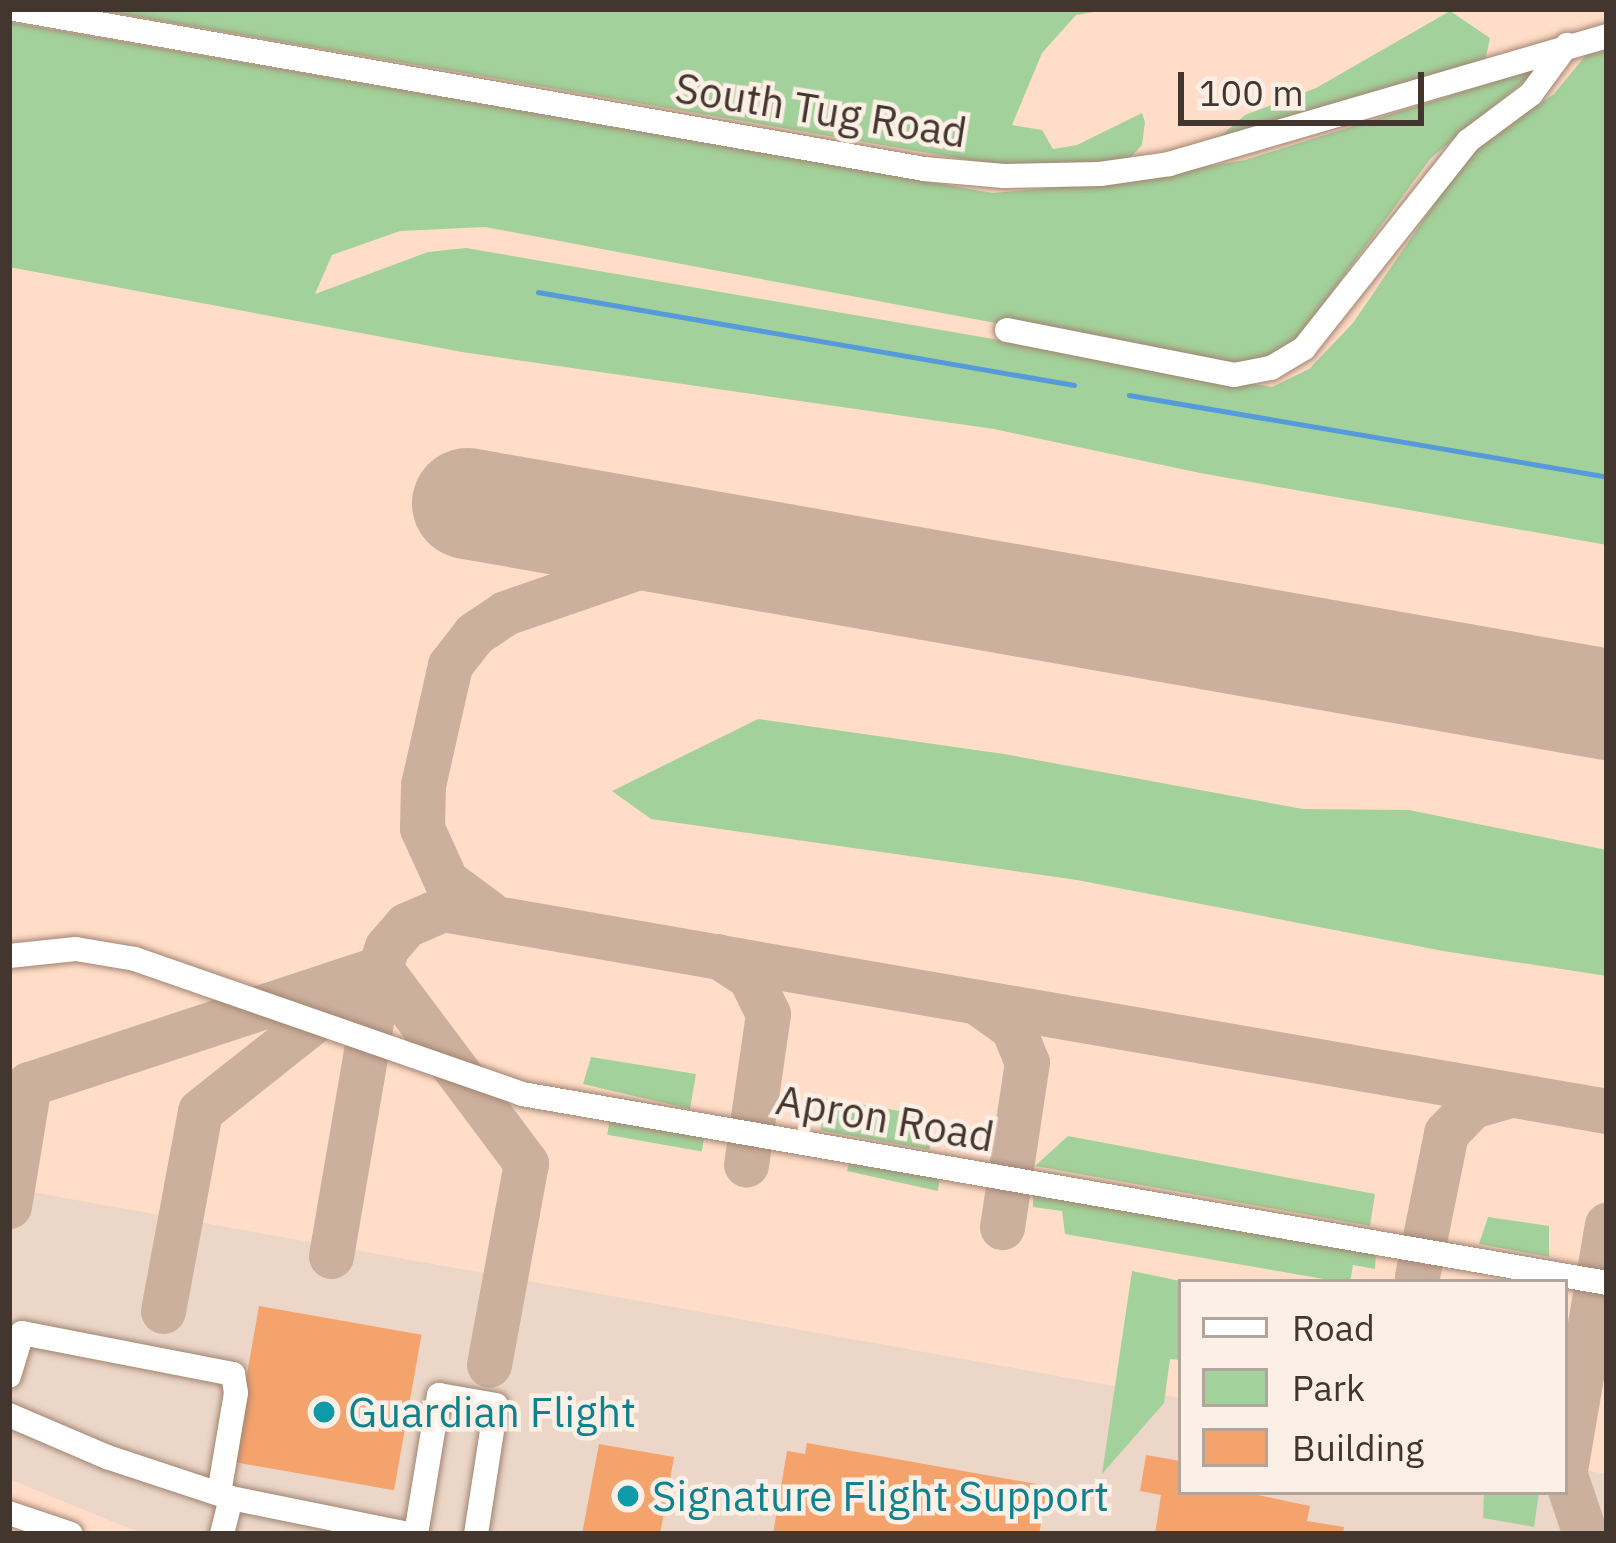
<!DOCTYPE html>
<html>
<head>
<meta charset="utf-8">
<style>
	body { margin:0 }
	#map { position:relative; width:1616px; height:1543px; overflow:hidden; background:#ffddc8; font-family:"IBM Plex Sans",sans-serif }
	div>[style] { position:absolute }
	.commercial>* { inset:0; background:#ebd6c8 }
	.green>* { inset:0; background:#a3d19b; transform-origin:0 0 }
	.stream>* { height:4.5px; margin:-2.25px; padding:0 2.25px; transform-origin:2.25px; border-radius:2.25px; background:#579adc }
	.taxiway>* { height:45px; margin:-22.5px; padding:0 22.5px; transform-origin:22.5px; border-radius:22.5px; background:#ccb09e }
	.runway>* { height:111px; margin:-55.5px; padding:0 55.5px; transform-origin:55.5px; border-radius:55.5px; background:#ccb09e }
	.building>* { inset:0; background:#f5a36d; transform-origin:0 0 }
	.roads { filter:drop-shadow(0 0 3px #a18370) drop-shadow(0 0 3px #a18370) }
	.minor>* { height:24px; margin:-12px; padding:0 12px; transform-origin:12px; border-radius:12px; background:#fff }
	.dots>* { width:33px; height:33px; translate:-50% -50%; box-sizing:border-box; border:6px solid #fcefe6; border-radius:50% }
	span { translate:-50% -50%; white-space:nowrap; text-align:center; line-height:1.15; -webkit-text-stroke:9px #fcefe6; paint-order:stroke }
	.street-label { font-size:42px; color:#43362e }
	.culture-label { font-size:42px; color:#0d838f }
	.left { translate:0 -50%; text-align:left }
	.frame { position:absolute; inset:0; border:12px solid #43362e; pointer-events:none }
	.legend { position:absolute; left:1178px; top:1279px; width:390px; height:216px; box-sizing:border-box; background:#fcefe6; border:3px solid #b2a59c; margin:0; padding:15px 21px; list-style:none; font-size:36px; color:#43362e }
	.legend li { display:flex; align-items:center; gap:24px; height:60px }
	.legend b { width:60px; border:3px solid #b2a59c }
	.scale { position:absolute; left:1178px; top:72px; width:246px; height:54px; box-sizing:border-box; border:6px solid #43362e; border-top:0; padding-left:15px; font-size:36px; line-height:42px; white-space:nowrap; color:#43362e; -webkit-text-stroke:9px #fcefe6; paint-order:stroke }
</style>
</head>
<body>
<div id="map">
	<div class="commercial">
		<div style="clip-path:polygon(9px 1188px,1181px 1398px,1181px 1492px,1565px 1492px,1565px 1467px,1607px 1474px,1607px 1534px,143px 1534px,9px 1479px)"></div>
	</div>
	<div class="green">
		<div style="clip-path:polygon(92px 9px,1113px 9px,1076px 15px,1042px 53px,1012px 125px,1042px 130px,1053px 149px,1077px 145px,1142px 113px,1145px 122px,1142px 145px,1127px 161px,1059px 167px,992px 164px)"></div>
		<div style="clip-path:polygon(1450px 11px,1490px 38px,1485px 61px,1216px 140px,1245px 115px,1316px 88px)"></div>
		<div style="clip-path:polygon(9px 22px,993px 193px,1118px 182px,1245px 160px,1541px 67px,1431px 158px,1291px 347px,1256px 360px,1218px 365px,485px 227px,400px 231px,332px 255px,315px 294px,428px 252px,466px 248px,1272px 387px,1309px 369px,1353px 323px,1473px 147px,1554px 94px,1586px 55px,1607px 50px,1607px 545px,1200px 473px,994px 429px,462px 352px,9px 267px)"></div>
		<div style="clip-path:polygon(758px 719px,1004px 754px,1303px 809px,1409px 810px,1607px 850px,1607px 976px,1443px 951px,1077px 880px,651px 819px,612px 791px)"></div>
		<div style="clip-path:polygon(591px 1057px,696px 1074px,690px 1109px,583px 1084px)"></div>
		<div style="left:826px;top:1098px;width:111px;height:33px;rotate:10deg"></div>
		<div style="left:610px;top:1119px;width:96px;height:16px;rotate:10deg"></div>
		<div style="clip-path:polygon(1068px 1136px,1375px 1194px,1370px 1226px,1035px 1166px)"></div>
		<div style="clip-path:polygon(850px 1160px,940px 1176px,938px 1191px,847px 1171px)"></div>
		<div style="clip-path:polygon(1033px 1194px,1376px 1252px,1375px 1269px,1353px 1265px,1350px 1282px,1341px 1282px,1065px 1234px,1062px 1211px,1033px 1207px)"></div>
		<div style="clip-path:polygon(1488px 1217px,1549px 1226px,1549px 1257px,1479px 1244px)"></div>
		<div style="clip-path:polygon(1132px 1271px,1185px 1282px,1181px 1360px,1170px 1359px,1164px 1403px,1102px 1474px)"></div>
		<div style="clip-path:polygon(1484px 1492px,1539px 1492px,1534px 1527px,1483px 1518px)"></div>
	</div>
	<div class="stream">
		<div style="left:538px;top:292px;width:544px;rotate:9.84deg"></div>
		<div style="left:1129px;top:395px;width:485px;rotate:9.7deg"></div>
	</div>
	<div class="taxiway">
		<div style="left:488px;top:912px;width:52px;rotate:-143.6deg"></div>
		<div style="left:446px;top:881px;width:58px;rotate:-114.4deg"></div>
		<div style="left:422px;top:828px;width:43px;rotate:-88.7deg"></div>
		<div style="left:423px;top:785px;width:123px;rotate:-77.3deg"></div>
		<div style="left:450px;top:665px;width:39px;rotate:-52deg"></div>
		<div style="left:474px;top:634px;width:37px;rotate:-34deg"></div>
		<div style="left:505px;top:613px;width:208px;rotate:-19deg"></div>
		<div style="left:718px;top:956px;width:38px;rotate:33deg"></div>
		<div style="left:750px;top:977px;width:41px;rotate:64.1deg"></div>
		<div style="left:768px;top:1014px;width:152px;rotate:98.3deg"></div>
		<div style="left:380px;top:968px;width:244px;rotate:53.2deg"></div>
		<div style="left:526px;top:1163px;width:205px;rotate:100.4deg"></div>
		<div style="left:977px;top:1002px;width:44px;rotate:35.8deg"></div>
		<div style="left:1013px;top:1028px;width:37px;rotate:68deg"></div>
		<div style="left:1027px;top:1062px;width:167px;rotate:98.6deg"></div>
		<div style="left:9px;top:1206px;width:124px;rotate:-80.7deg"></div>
		<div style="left:29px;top:1084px;width:370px;rotate:-18.3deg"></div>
		<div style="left:331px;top:1256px;width:292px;rotate:-80.3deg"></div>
		<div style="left:380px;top:968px;width:22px;rotate:-72deg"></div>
		<div style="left:387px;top:947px;width:29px;rotate:-49deg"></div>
		<div style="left:406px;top:925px;width:40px;rotate:-23.4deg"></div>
		<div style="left:443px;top:909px;width:1181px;rotate:9.85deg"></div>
		<div style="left:1417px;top:1276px;width:146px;rotate:-78.5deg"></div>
		<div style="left:1446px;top:1133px;width:37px;rotate:-46deg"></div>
		<div style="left:1472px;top:1106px;width:40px;rotate:-16deg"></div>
		<div style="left:163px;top:1311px;width:203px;rotate:-79.5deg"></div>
		<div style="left:200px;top:1111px;width:191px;rotate:-38.4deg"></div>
		<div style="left:1565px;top:1470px;width:249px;rotate:-80.3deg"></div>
		<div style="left:1565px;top:1475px;width:62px;rotate:71.3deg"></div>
	</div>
	<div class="runway">
		<div style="left:467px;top:503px;width:1158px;rotate:10deg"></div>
	</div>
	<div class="building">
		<div style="left:259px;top:1306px;width:165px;height:158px;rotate:10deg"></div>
		<div style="clip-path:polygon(807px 1443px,1048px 1486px,1039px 1534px,773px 1534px,787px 1451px,805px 1454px)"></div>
		<div style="clip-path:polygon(599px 1444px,674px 1457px,660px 1534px,582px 1534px)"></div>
		<div style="clip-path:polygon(1146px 1455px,1181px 1461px,1181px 1492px,1244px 1492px,1310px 1506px,1307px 1521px,1344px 1527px,1343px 1534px,1155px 1534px,1161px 1495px,1140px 1491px)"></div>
	</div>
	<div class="roads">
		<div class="minor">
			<div style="left:14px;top:9px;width:924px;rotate:9.97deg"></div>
			<div style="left:924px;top:169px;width:80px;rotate:5deg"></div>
			<div style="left:1004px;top:176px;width:96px;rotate:-1.2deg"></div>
			<div style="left:1100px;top:174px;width:70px;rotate:-8.2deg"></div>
			<div style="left:1169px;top:164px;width:456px;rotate:-16.3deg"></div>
			<div style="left:1007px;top:330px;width:231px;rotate:11.2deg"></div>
			<div style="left:1234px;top:375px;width:38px;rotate:-11deg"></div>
			<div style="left:1271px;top:368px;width:39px;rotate:-31deg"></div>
			<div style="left:1304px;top:348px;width:264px;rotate:-51.6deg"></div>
			<div style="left:1468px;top:141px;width:79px;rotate:-36.7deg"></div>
			<div style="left:1531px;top:94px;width:61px;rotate:-53.7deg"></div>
			<div style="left:9px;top:956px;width:67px;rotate:-6deg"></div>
			<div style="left:76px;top:949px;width:60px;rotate:9.6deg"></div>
			<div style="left:135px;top:959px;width:410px;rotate:19.2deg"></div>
			<div style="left:522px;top:1094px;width:1101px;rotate:9.88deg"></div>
			<div style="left:9px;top:1376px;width:45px;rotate:-73.2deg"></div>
			<div style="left:22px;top:1333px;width:215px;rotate:11deg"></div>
			<div style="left:233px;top:1374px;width:19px;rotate:81deg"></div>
			<div style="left:236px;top:1393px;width:102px;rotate:99.6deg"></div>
			<div style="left:9px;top:1415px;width:107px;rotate:23.2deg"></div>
			<div style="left:107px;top:1457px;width:131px;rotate:18.3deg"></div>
			<div style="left:231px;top:1498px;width:181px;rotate:11.5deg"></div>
			<div style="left:9px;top:1513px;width:65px;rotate:18.7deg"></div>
			<div style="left:222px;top:1534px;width:37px;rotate:-76deg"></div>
			<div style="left:416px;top:1534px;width:141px;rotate:-80.6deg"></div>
			<div style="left:439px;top:1395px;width:58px;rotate:10deg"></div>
			<div style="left:496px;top:1405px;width:131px;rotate:98.8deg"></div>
		</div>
	</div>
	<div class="dots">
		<div style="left:324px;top:1412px;background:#0f9aa8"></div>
		<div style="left:628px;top:1496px;background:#0f9aa8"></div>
	</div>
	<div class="street-label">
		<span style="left:821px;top:110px;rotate:9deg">South Tug Road</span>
		<span style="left:885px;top:1118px;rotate:10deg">Apron Road</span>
	</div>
	<div class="culture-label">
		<span class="left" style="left:348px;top:1412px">Guardian Flight</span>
		<span class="left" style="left:652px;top:1496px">Signature Flight Support</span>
	</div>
	<div class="frame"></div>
	<ul class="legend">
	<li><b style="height:15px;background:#fff"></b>Road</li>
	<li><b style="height:33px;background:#a3d19b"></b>Park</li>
	<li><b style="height:33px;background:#f5a36d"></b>Building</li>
	</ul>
	<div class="scale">100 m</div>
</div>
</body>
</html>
